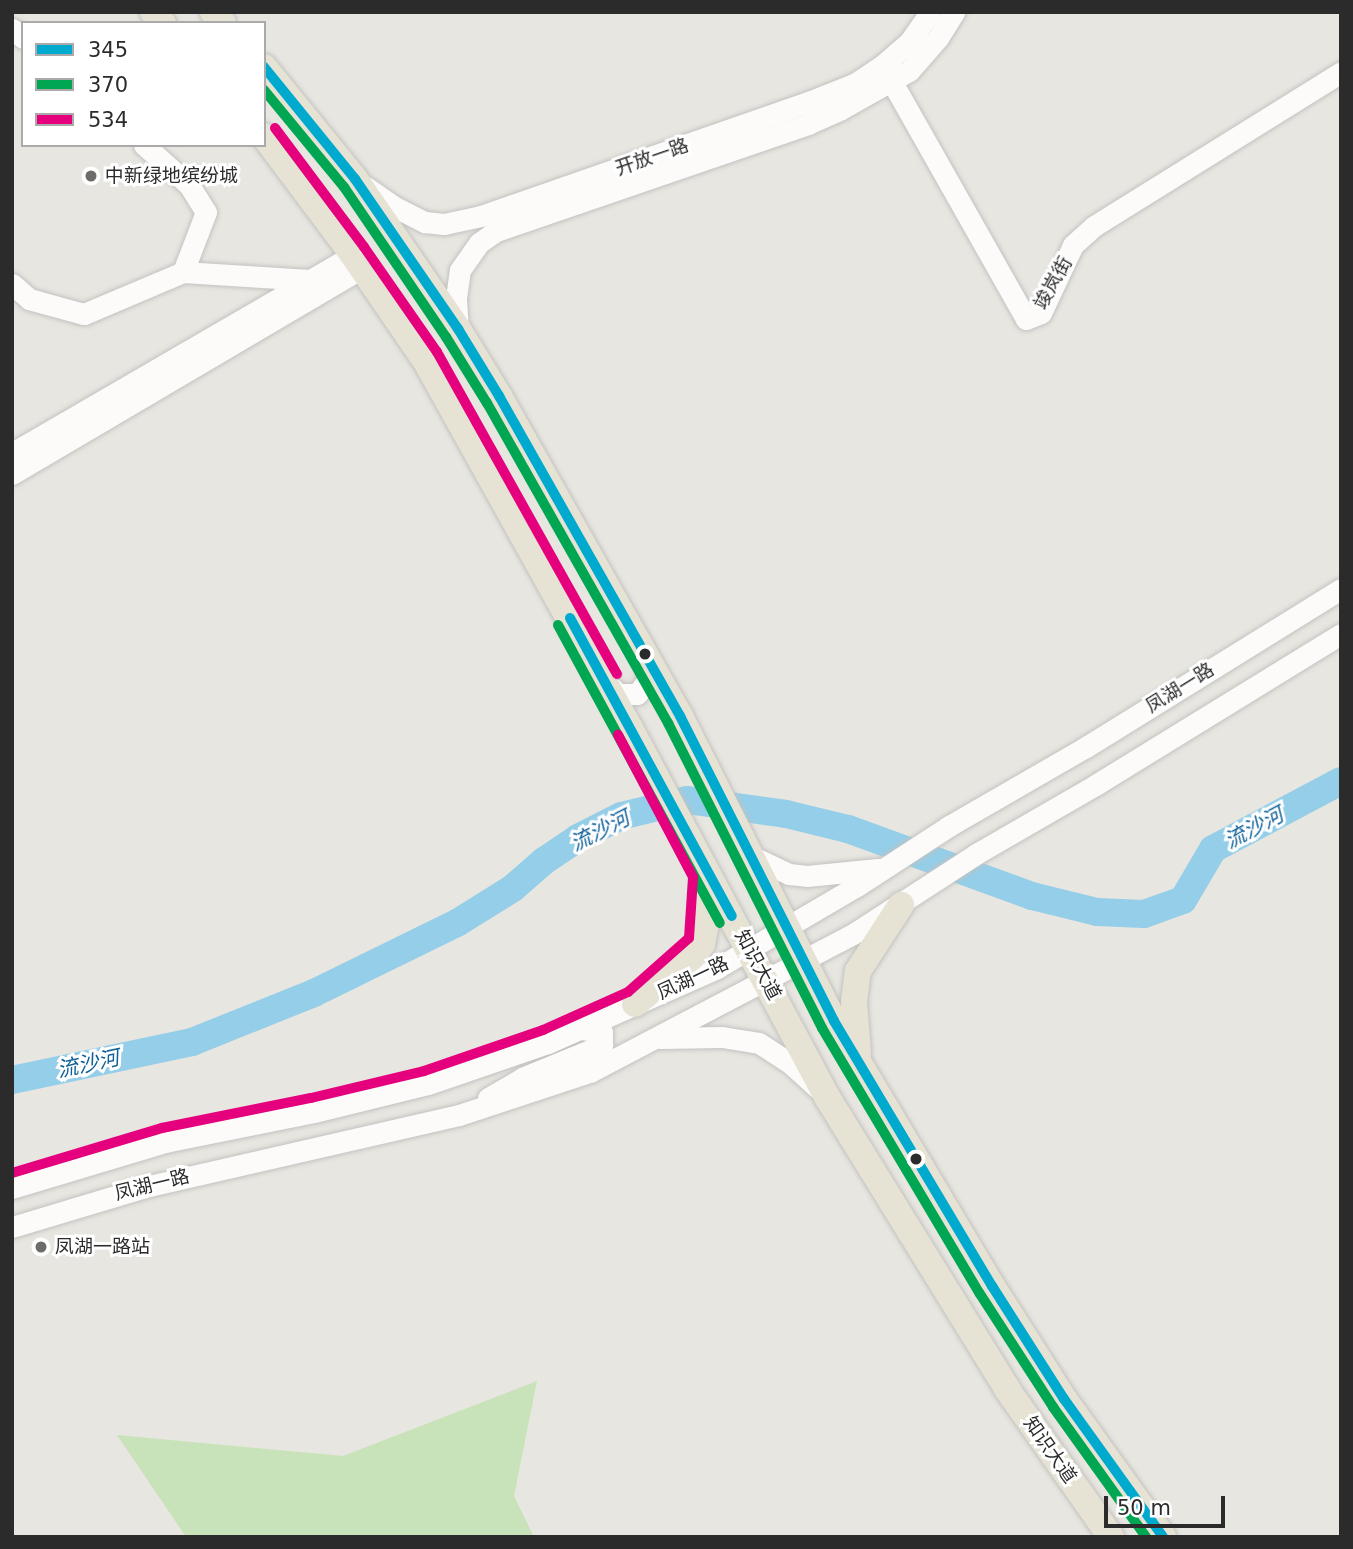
<!DOCTYPE html>
<html>
<head>
<meta charset="utf-8">
<style>
	body { margin:0 }
	#map { position:relative; width:1353px; height:1549px; overflow:hidden; background:#e8e6e0; font-family:"DejaVu Sans","Noto Sans SC",sans-serif }
	div>[style] { position:absolute }
	.green>* { inset:0; background:#c8e3ba }
	.river>* { height:28px; margin:-14px; padding:0 14px; transform-origin:14px; border-radius:14px; background:#95cee8 }
	.roads { filter:drop-shadow(0 0 2px #c2c2c1) drop-shadow(0 0 2px #c2c2c1) }
	.minor>* { height:21px; margin:-10.5px; padding:0 10.5px; transform-origin:10.5px; border-radius:10.5px; background:#fcfbfa }
	.major>* { height:26px; margin:-13px; padding:0 13px; transform-origin:13px; border-radius:13px; background:#e6e3d4 }
	.bus-1>* { height:10px; margin:-5px; padding:0 5px; transform-origin:5px; border-radius:5px; background:#00a9ce }
	.bus-2>* { height:10px; margin:-5px; padding:0 5px; transform-origin:5px; border-radius:5px; background:#00a651 }
	.bus-3>* { height:10px; margin:-5px; padding:0 5px; transform-origin:5px; border-radius:5px; background:#e5007d }
	.dots>* { width:19px; height:19px; translate:-50% -50%; box-sizing:border-box; border:4px solid #fff; border-radius:50% }
	span { translate:-50% -50%; white-space:nowrap; text-align:center; line-height:1.15; -webkit-text-stroke:6px #fff; paint-order:stroke }
	.street-label { font-size:19px; color:#2b2b2b }
	.poi-label { font-size:19px; color:#2b2b2b }
	.left { translate:0 -50%; text-align:left }
	.water-label { font-size:21px; color:#116199; font-style:italic }
	.frame { position:absolute; inset:0; border:14px solid #2b2b2b; pointer-events:none }
	.legend { position:absolute; left:21px; top:21px; width:245px; height:126px; box-sizing:border-box; background:#fff; border:2px solid #aaa; margin:0; padding:9px 12px; list-style:none; font-size:21px; color:#2b2b2b }
	.legend li { display:flex; align-items:center; gap:14px; height:35px }
	.legend b { width:35px; border:2px solid #aaa }
	.scale { position:absolute; left:1104px; top:1496px; width:121px; height:32px; box-sizing:border-box; border:4px solid #2b2b2b; border-top:0; padding-left:9px; font-size:21px; line-height:24px; white-space:nowrap; color:#2b2b2b; -webkit-text-stroke:5px #fff; paint-order:stroke }
</style>
</head>
<body>
<div id="map">
	<div class="green">
		<div style="clip-path:polygon(537px 1381px,514px 1496px,534px 1537px,186px 1537px,117px 1435px,343px 1456px)"></div>
	</div>
	<div class="river">
		<div style="left:12px;top:1080px;width:184px;rotate:-11.9deg"></div>
		<div style="left:192px;top:1042px;width:131px;rotate:-21.9deg"></div>
		<div style="left:314px;top:993px;width:159px;rotate:-26.1deg"></div>
		<div style="left:457px;top:923px;width:66px;rotate:-32deg"></div>
		<div style="left:513px;top:888px;width:41px;rotate:-41.1deg"></div>
		<div style="left:544px;top:861px;width:41px;rotate:-34.1deg"></div>
		<div style="left:578px;top:838px;width:48px;rotate:-27.1deg"></div>
		<div style="left:621px;top:816px;width:68px;rotate:-13.6deg"></div>
		<div style="left:687px;top:800px;width:100px;rotate:8deg"></div>
		<div style="left:786px;top:814px;width:64px;rotate:13.6deg"></div>
		<div style="left:848px;top:829px;width:196px;rotate:20deg"></div>
		<div style="left:1032px;top:896px;width:67px;rotate:13.8deg"></div>
		<div style="left:1097px;top:912px;width:47px;rotate:2.4deg"></div>
		<div style="left:1144px;top:914px;width:41px;rotate:-19.7deg"></div>
		<div style="left:1183px;top:900px;width:59px;rotate:-59.5deg"></div>
		<div style="left:1213px;top:849px;width:145px;rotate:-28deg"></div>
	</div>
	<div class="roads">
		<div class="minor">
			<div style="left:12px;top:29px;width:14px;rotate:39deg"></div>
			<div style="left:892px;top:82px;width:272px;rotate:60.5deg"></div>
			<div style="left:1026px;top:319px;width:16px;rotate:-22deg"></div>
			<div style="left:1041px;top:313px;width:75px;rotate:-64.8deg"></div>
			<div style="left:1073px;top:245px;width:28px;rotate:-42deg"></div>
			<div style="left:1094px;top:226px;width:291px;rotate:-31.9deg"></div>
			<div style="left:144px;top:145px;width:60px;rotate:41.6deg"></div>
			<div style="left:189px;top:185px;width:32px;rotate:58deg"></div>
			<div style="left:206px;top:212px;width:64px;rotate:111deg"></div>
			<div style="left:366px;top:187px;width:33px;rotate:35deg"></div>
			<div style="left:393px;top:206px;width:36px;rotate:27deg"></div>
			<div style="left:425px;top:222px;width:19px;rotate:6deg"></div>
			<div style="left:444px;top:224px;width:38px;rotate:-12deg"></div>
			<div style="left:481px;top:216px;width:349px;rotate:-19.2deg"></div>
			<div style="left:811px;top:101px;width:48px;rotate:-21.8deg"></div>
			<div style="left:856px;top:83px;width:34px;rotate:-34deg"></div>
			<div style="left:884px;top:64px;width:35px;rotate:-41deg"></div>
			<div style="left:910px;top:41px;width:35px;rotate:-55deg"></div>
			<div style="left:12px;top:284px;width:23px;rotate:41deg"></div>
			<div style="left:29px;top:299px;width:57px;rotate:15.3deg"></div>
			<div style="left:84px;top:314px;width:108px;rotate:-23deg"></div>
			<div style="left:183px;top:272px;width:127px;rotate:3.6deg"></div>
			<div style="left:458px;top:329px;width:31px;rotate:-94deg"></div>
			<div style="left:456px;top:298px;width:28px;rotate:-82deg"></div>
			<div style="left:460px;top:270px;width:33px;rotate:-55deg"></div>
			<div style="left:479px;top:243px;width:21px;rotate:-35deg"></div>
			<div style="left:496px;top:231px;width:330px;rotate:-18.9deg"></div>
			<div style="left:808px;top:124px;width:36px;rotate:-24deg"></div>
			<div style="left:841px;top:109px;width:78px;rotate:-29.2deg"></div>
			<div style="left:909px;top:71px;width:44px;rotate:-48.7deg"></div>
			<div style="left:938px;top:38px;width:31px;rotate:-58deg"></div>
			<div style="left:12px;top:453px;width:394px;rotate:-30.1deg"></div>
			<div style="left:12px;top:474px;width:406px;rotate:-30.5deg"></div>
			<div style="left:605px;top:681px;width:18px;rotate:45deg"></div>
			<div style="left:618px;top:694px;width:19px"></div>
			<div style="left:637px;top:694px;width:16px;rotate:-52deg"></div>
			<div style="left:647px;top:681px;width:20px;rotate:-90deg"></div>
			<div style="left:751px;top:856px;width:42px;rotate:25.3deg"></div>
			<div style="left:789px;top:874px;width:18px;rotate:6deg"></div>
			<div style="left:807px;top:876px;width:71px;rotate:-5.6deg"></div>
			<div style="left:660px;top:1038px;width:62px;rotate:-0.9deg"></div>
			<div style="left:722px;top:1037px;width:37px;rotate:9deg"></div>
			<div style="left:759px;top:1043px;width:38px;rotate:33deg"></div>
			<div style="left:791px;top:1064px;width:36px;rotate:42deg"></div>
			<div style="left:488px;top:1098px;width:39px;rotate:-30deg"></div>
			<div style="left:522px;top:1078px;width:87px;rotate:-22.4deg"></div>
			<div style="left:602px;top:1045px;width:13px;rotate:-90deg"></div>
			<div style="left:602px;top:1032px;width:22px;rotate:-172deg"></div>
			<div style="left:12px;top:1188px;width:160px;rotate:-16.7deg"></div>
			<div style="left:165px;top:1142px;width:152px;rotate:-11.4deg"></div>
			<div style="left:314px;top:1112px;width:117px;rotate:-13.8deg"></div>
			<div style="left:428px;top:1084px;width:127px;rotate:-18.9deg"></div>
			<div style="left:548px;top:1043px;width:185px;rotate:-23.9deg"></div>
			<div style="left:717px;top:968px;width:162px;rotate:-30.4deg"></div>
			<div style="left:857px;top:886px;width:110px;rotate:-33.1deg"></div>
			<div style="left:949px;top:826px;width:158px;rotate:-30deg"></div>
			<div style="left:1086px;top:747px;width:300px;rotate:-31.8deg"></div>
			<div style="left:12px;top:1227px;width:143px;rotate:-16.7deg"></div>
			<div style="left:149px;top:1186px;width:318px;rotate:-12.9deg"></div>
			<div style="left:459px;top:1115px;width:138px;rotate:-18.2deg"></div>
			<div style="left:590px;top:1072px;width:297px;rotate:-27.7deg"></div>
			<div style="left:853px;top:934px;width:147px;rotate:-33deg"></div>
			<div style="left:976px;top:854px;width:140px;rotate:-30deg"></div>
			<div style="left:1097px;top:784px;width:286px;rotate:-31.6deg"></div>
		</div>
		<div class="major">
			<div style="left:153px;top:12px;width:15px;rotate:48deg"></div>
			<div style="left:213px;top:12px;width:15px;rotate:48deg"></div>
			<div style="left:264px;top:67px;width:144px;rotate:50.9deg"></div>
			<div style="left:355px;top:179px;width:182px;rotate:55.5deg"></div>
			<div style="left:458px;top:329px;width:79px;rotate:58.5deg"></div>
			<div style="left:499px;top:396px;width:368px;rotate:60.5deg"></div>
			<div style="left:680px;top:716px;width:342px;rotate:63.2deg"></div>
			<div style="left:834px;top:1021px;width:309px;rotate:59.2deg"></div>
			<div style="left:992px;top:1286px;width:134px;rotate:57.5deg"></div>
			<div style="left:1064px;top:1399px;width:170px;rotate:54.3deg"></div>
			<div style="left:264px;top:136px;width:149px;rotate:53.2deg"></div>
			<div style="left:353px;top:255px;width:127px;rotate:55.6deg"></div>
			<div style="left:425px;top:360px;width:421px;rotate:60.9deg"></div>
			<div style="left:630px;top:728px;width:418px;rotate:61.9deg"></div>
			<div style="left:827px;top:1097px;width:343px;rotate:58.3deg"></div>
			<div style="left:1007px;top:1389px;width:181px;rotate:54.9deg"></div>
			<div style="left:635px;top:1004px;width:75px;rotate:-39.6deg"></div>
			<div style="left:693px;top:956px;width:15px;rotate:-53deg"></div>
			<div style="left:702px;top:944px;width:16px;rotate:-79deg"></div>
			<div style="left:705px;top:928px;width:54px;rotate:-87.9deg"></div>
			<div style="left:858px;top:1053px;width:51px;rotate:-94.5deg"></div>
			<div style="left:854px;top:1002px;width:31px;rotate:-83deg"></div>
			<div style="left:858px;top:971px;width:79px;rotate:-56.9deg"></div>
		</div>
	</div>
	<div class="bus-1">
		<div style="left:264px;top:67px;width:144px;rotate:50.9deg"></div>
		<div style="left:355px;top:179px;width:182px;rotate:55.5deg"></div>
		<div style="left:458px;top:329px;width:79px;rotate:58.5deg"></div>
		<div style="left:499px;top:396px;width:368px;rotate:60.5deg"></div>
		<div style="left:680px;top:716px;width:342px;rotate:63.2deg"></div>
		<div style="left:834px;top:1021px;width:309px;rotate:59.2deg"></div>
		<div style="left:992px;top:1286px;width:134px;rotate:57.5deg"></div>
		<div style="left:1064px;top:1399px;width:170px;rotate:54.3deg"></div>
		<div style="left:570px;top:618px;width:339px;rotate:61.5deg"></div>
	</div>
	<div class="bus-2">
		<div style="left:264px;top:90px;width:126px;rotate:50.5deg"></div>
		<div style="left:344px;top:187px;width:181px;rotate:55.8deg"></div>
		<div style="left:446px;top:337px;width:78px;rotate:58.2deg"></div>
		<div style="left:487px;top:403px;width:368px;rotate:60.5deg"></div>
		<div style="left:668px;top:723px;width:342px;rotate:63.2deg"></div>
		<div style="left:822px;top:1028px;width:309px;rotate:59.3deg"></div>
		<div style="left:980px;top:1294px;width:135px;rotate:57.1deg"></div>
		<div style="left:1053px;top:1407px;width:160px;rotate:54.4deg"></div>
		<div style="left:558px;top:625px;width:339px;rotate:61.5deg"></div>
	</div>
	<div class="bus-3">
		<div style="left:275px;top:128px;width:149px;rotate:53.2deg"></div>
		<div style="left:364px;top:247px;width:128px;rotate:55.2deg"></div>
		<div style="left:437px;top:352px;width:369px;rotate:60.8deg"></div>
		<div style="left:12px;top:1173px;width:157px;rotate:-16.7deg"></div>
		<div style="left:162px;top:1128px;width:152px;rotate:-11.4deg"></div>
		<div style="left:311px;top:1098px;width:116px;rotate:-13.4deg"></div>
		<div style="left:424px;top:1071px;width:126px;rotate:-19deg"></div>
		<div style="left:543px;top:1030px;width:93px;rotate:-24.1deg"></div>
		<div style="left:628px;top:992px;width:81px;rotate:-41.5deg"></div>
		<div style="left:689px;top:938px;width:61px;rotate:-86.2deg"></div>
		<div style="left:693px;top:877px;width:161px;rotate:-117.8deg"></div>
	</div>
	<div class="dots">
		<div style="left:91px;top:176px;background:#6d6c6a"></div>
		<div style="left:645px;top:654px;background:#2b2b2b"></div>
		<div style="left:916px;top:1159px;background:#2b2b2b"></div>
		<div style="left:41px;top:1247px;background:#6d6c6a"></div>
	</div>
	<div class="street-label">
		<span style="left:652px;top:157px;rotate:-19deg">开放一路</span>
		<span style="left:1053px;top:283px;rotate:-61deg">竣岚街</span>
		<span style="left:1180px;top:688px;rotate:-32deg">凤湖一路</span>
		<span style="left:758px;top:965px;rotate:62deg">知识大道</span>
		<span style="left:693px;top:978px;rotate:-25deg">凤湖一路</span>
		<span style="left:152px;top:1185px;rotate:-14deg">凤湖一路</span>
		<span style="left:1050px;top:1450px;rotate:55deg">知识大道</span>
	</div>
	<div class="poi-label">
		<span class="left" style="left:105px;top:176px">中新绿地缤纷城</span>
		<span class="left" style="left:55px;top:1247px">凤湖一路站</span>
	</div>
	<div class="water-label">
		<span style="left:1254px;top:828px;rotate:-28deg">流沙河</span>
		<span style="left:600px;top:831px;rotate:-27deg">流沙河</span>
		<span style="left:88px;top:1064px;rotate:-12deg">流沙河</span>
	</div>
	<div class="frame"></div>
	<ul class="legend">
	<li><b style="height:9px;background:#00a9ce"></b>345</li>
	<li><b style="height:9px;background:#00a651"></b>370</li>
	<li><b style="height:9px;background:#e5007d"></b>534</li>
	</ul>
	<div class="scale">50 m</div>
</div>
</body>
</html>
